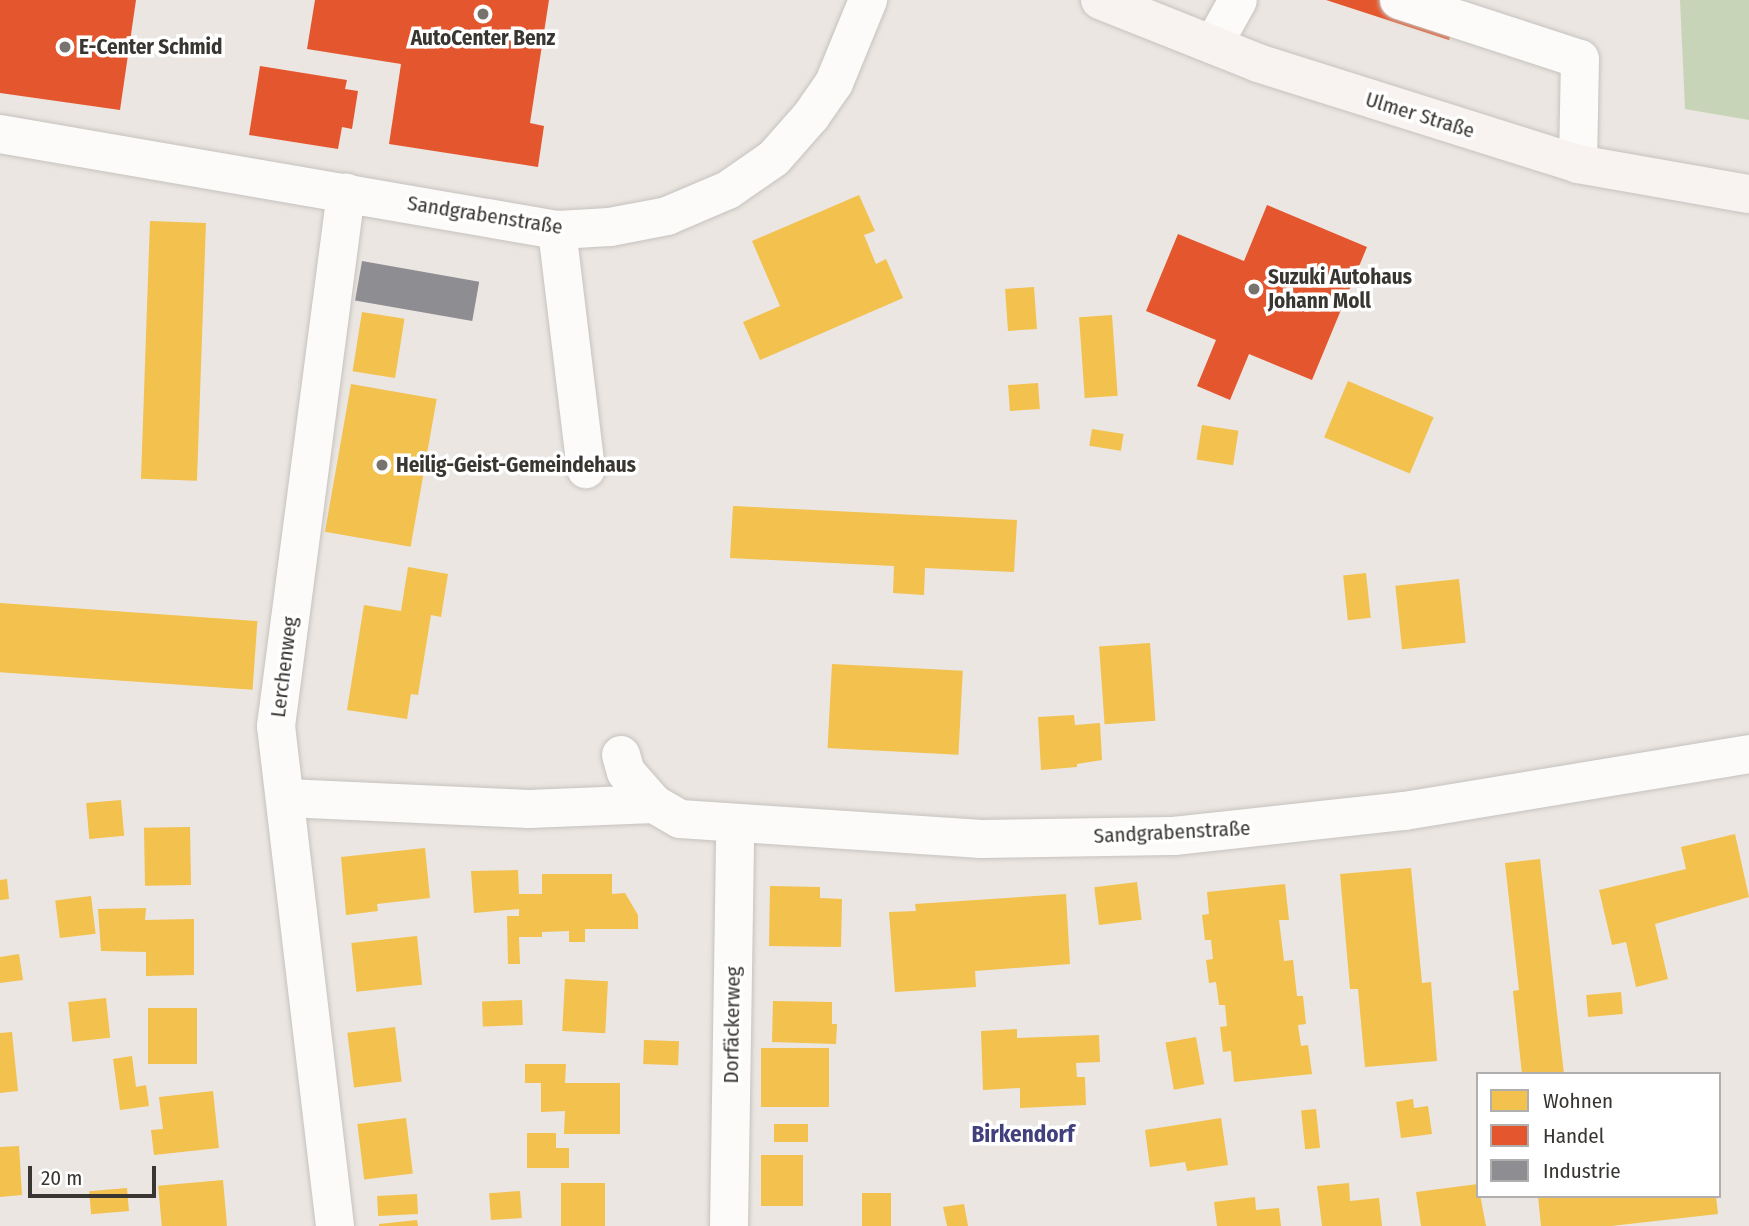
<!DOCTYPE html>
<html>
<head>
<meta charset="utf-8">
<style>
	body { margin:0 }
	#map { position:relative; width:1749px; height:1226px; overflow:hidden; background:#ebe6e1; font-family:"Fira Sans Condensed",sans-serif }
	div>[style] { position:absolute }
	.green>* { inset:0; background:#c8d4b8 }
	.homes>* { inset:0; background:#f2c14e; transform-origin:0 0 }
	.shops>* { inset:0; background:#e4572e }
	.industry>* { inset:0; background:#8d8d92; transform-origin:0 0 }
	.roads { filter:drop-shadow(0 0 2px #c6c2be) drop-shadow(0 0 2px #c6c2be) }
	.minor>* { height:38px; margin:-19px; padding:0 19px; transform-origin:19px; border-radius:19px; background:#fcfbfa }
	.major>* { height:38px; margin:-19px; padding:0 19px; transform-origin:19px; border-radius:19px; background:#f8f2f1 }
	.dots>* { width:19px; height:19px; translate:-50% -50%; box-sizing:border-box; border:4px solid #fff; border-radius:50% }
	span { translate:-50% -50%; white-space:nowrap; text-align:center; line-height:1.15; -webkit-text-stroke:7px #fff; paint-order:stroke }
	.poi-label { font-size:21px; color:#393632; font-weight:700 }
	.left { translate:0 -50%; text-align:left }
	.street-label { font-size:21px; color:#393632 }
	.neighbourhood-label { font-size:23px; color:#413f7c; font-weight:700 }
	.legend { position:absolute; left:1476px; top:1072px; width:245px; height:126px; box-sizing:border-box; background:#fff; border:2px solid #b0afad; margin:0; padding:9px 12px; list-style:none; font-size:21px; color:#393632 }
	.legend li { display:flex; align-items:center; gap:14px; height:35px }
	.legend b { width:35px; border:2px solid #b0afad }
	.scale { position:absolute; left:28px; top:1166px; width:128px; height:32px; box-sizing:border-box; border:4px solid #393632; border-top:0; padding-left:9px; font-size:21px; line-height:24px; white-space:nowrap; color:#393632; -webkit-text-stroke:5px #fff; paint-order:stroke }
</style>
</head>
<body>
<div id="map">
	<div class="green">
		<div style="clip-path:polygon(1680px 0,1749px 0,1749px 120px,1685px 109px)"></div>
	</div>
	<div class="homes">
		<div style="clip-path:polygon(859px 195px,875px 231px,864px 235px,876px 264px,886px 259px,903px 298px,760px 360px,743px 322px,780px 306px,752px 241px)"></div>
		<div style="left:150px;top:221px;width:56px;height:258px;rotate:2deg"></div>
		<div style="left:1034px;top:287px;width:42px;height:29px;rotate:86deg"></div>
		<div style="left:362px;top:312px;width:43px;height:60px;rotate:9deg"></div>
		<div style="left:1112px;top:315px;width:81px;height:33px;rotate:86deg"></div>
		<div style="left:1348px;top:381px;width:93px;height:61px;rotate:23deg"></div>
		<div style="left:1038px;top:383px;width:26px;height:30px;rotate:86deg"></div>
		<div style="left:351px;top:384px;width:87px;height:150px;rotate:10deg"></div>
		<div style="left:1202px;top:425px;width:37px;height:35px;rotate:9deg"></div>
		<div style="left:1092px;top:429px;width:32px;height:17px;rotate:9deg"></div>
		<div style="clip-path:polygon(733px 506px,1017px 520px,1014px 572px,925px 568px,924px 595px,893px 593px,894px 566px,730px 558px)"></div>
		<div style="clip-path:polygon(408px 567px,448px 574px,441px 617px,431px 615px,418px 695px,411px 694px,407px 719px,347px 710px,364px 605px,401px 611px)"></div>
		<div style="left:1366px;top:573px;width:45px;height:23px;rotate:84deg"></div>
		<div style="left:1459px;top:579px;width:64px;height:64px;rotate:84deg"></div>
		<div style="left:0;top:603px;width:258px;height:69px;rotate:4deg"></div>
		<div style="left:1150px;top:643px;width:78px;height:51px;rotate:86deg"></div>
		<div style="left:832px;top:664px;width:131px;height:84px;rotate:3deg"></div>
		<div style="clip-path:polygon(1074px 715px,1075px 725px,1100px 723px,1102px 760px,1077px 764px,1077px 767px,1041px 770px,1038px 717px)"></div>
		<div style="left:121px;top:800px;width:36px;height:35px;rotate:85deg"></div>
		<div style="left:190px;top:827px;width:58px;height:46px;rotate:89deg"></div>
		<div style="clip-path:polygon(1735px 834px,1749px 897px,1655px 924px,1668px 979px,1636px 987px,1626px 942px,1612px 945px,1599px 890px,1686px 869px,1681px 847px)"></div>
		<div style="clip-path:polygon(425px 848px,430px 898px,377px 904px,378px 911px,346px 915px,341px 857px)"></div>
		<div style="clip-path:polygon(1540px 859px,1554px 987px,1564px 1074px,1522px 1074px,1513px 991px,1519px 990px,1505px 863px)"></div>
		<div style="clip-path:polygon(1411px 868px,1422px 983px,1431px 982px,1437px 1061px,1365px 1067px,1358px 989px,1350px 989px,1340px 874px)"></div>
		<div style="clip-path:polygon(518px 870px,519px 894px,542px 894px,542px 874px,612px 874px,612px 894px,625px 893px,638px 915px,638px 929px,585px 929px,585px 942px,569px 942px,569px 931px,542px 932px,542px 937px,519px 937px,520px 964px,508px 964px,507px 916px,519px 916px,519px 909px,474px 913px,471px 871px)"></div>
		<div style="clip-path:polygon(7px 879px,9px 899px,0 900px,0 880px)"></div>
		<div style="left:1137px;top:882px;width:38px;height:43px;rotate:83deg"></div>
		<div style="clip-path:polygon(1285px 884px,1289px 920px,1279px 920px,1284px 961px,1293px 960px,1297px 996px,1303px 996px,1306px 1024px,1298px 1025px,1301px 1046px,1308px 1045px,1312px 1074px,1234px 1082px,1231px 1051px,1223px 1052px,1220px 1027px,1227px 1026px,1225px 1005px,1219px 1005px,1216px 982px,1209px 983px,1206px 960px,1213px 959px,1211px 940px,1205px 940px,1202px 915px,1209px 914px,1207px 892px)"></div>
		<div style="clip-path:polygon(770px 886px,820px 887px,820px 898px,842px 899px,841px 947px,769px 946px)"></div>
		<div style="clip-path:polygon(1066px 894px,1070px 964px,975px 971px,976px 987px,895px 992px,889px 912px,916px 911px,915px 904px)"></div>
		<div style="left:91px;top:896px;width:38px;height:36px;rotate:83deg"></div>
		<div style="clip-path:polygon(146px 908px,145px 920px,194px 919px,194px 975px,146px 976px,146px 952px,101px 951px,98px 909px)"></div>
		<div style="left:417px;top:936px;width:49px;height:66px;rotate:84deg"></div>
		<div style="clip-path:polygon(19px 954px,23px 980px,0 983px,0 957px)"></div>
		<div style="left:565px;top:979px;width:43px;height:52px;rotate:3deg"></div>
		<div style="left:1621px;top:992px;width:22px;height:35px;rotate:85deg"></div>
		<div style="left:106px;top:998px;width:40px;height:38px;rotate:84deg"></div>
		<div style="left:522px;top:1000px;width:25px;height:40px;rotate:88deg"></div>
		<div style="clip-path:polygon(773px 1001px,832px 1002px,832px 1024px,837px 1024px,836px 1044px,772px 1042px)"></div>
		<div style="left:148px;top:1008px;width:49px;height:56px"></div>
		<div style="left:395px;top:1027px;width:55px;height:48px;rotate:83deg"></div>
		<div style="clip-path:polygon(1017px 1029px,1017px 1038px,1099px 1035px,1100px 1062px,1076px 1063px,1077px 1077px,1085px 1077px,1086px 1105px,1020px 1108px,1020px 1088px,983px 1090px,981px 1031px)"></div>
		<div style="clip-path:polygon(12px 1032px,18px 1091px,0 1093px,0 1033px)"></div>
		<div style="left:1196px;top:1037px;width:48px;height:31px;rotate:80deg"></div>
		<div style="left:644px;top:1040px;width:35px;height:24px;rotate:2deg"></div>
		<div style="left:829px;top:1048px;width:59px;height:68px;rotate:90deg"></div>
		<div style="clip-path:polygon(132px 1056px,136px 1087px,146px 1085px,149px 1106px,120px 1110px,113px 1059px)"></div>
		<div style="clip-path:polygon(525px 1064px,566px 1064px,565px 1083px,620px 1083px,620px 1134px,564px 1134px,565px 1111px,541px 1112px,541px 1083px,525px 1083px)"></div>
		<div style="clip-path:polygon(213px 1091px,219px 1148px,154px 1155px,151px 1130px,163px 1129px,159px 1097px)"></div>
		<div style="clip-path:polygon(1413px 1099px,1414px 1108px,1428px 1106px,1432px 1134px,1401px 1138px,1396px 1102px)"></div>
		<div style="left:1316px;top:1109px;width:39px;height:15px;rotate:84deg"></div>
		<div style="left:406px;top:1118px;width:56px;height:49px;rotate:83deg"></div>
		<div style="clip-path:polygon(1221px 1118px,1228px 1165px,1187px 1171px,1185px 1162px,1150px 1167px,1145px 1130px)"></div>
		<div style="left:774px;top:1124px;width:34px;height:18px"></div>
		<div style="clip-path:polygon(527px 1133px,556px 1133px,556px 1148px,569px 1148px,569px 1168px,527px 1168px)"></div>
		<div style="clip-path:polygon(19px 1146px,22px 1195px,0 1197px,0 1147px)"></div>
		<div style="left:761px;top:1155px;width:42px;height:51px"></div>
		<div style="left:223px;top:1180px;width:46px;height:65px;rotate:85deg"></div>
		<div style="left:561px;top:1183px;width:44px;height:43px"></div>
		<div style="clip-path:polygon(1349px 1183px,1350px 1201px,1379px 1198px,1382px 1226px,1322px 1226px,1317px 1186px)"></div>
		<div style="clip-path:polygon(1478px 1184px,1486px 1226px,1421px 1226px,1416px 1192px)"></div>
		<div style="left:127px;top:1188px;width:23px;height:38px;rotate:85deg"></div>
		<div style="left:520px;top:1191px;width:27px;height:31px;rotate:86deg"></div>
		<div style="left:862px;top:1193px;width:29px;height:33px"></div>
		<div style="left:417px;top:1194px;width:20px;height:40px;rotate:87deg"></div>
		<div style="clip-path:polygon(1538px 1196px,1716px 1196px,1718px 1214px,1611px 1226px,1541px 1226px)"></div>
		<div style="clip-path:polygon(1255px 1197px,1256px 1210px,1279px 1208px,1281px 1226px,1217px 1226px,1214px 1202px)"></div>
		<div style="clip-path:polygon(964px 1204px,968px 1226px,947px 1226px,943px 1207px)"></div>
		<div style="clip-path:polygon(417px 1220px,418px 1226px,379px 1226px,379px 1224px)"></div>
	</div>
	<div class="shops">
		<div style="clip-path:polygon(0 0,136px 0,120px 110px,0 93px)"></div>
		<div style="clip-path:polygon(315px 0,549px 0,530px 123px,544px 126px,538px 167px,389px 144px,401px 64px,307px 49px)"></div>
		<div style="clip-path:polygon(1326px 0,1462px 0,1449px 40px)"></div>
		<div style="clip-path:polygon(260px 66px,347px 80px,345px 89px,358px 91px,352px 129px,342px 127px,338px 149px,249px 135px)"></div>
		<div style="clip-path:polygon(1267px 205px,1367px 247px,1312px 380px,1249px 354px,1230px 400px,1197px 386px,1216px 340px,1146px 311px,1178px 234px,1244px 261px)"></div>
	</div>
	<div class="industry">
		<div style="left:362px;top:261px;width:119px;height:40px;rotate:10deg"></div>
	</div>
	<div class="roads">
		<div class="minor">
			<div style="left:1399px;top:0;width:190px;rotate:18.1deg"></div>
			<div style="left:1580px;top:59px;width:105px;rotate:91.1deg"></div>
			<div style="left:1213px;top:45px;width:51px;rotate:-60.9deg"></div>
			<div style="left:0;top:134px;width:565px;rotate:9.78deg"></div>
			<div style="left:557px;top:230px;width:53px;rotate:-3.2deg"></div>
			<div style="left:610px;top:227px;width:58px;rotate:-10.9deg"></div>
			<div style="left:667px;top:216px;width:66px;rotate:-23.1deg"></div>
			<div style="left:728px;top:190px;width:56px;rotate:-34.8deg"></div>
			<div style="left:774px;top:158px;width:56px;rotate:-48.6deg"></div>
			<div style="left:811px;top:116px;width:40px;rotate:-55.1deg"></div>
			<div style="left:834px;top:83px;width:90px;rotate:-67.7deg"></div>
			<div style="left:557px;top:230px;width:241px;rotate:83.1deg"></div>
			<div style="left:621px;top:755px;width:18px;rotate:74deg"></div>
			<div style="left:626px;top:772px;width:43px;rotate:48.8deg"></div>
			<div style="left:654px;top:804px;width:30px;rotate:30deg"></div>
			<div style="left:680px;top:819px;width:302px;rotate:3.8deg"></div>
			<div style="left:981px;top:839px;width:193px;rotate:-0.9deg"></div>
			<div style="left:1174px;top:836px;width:232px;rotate:-6.2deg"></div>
			<div style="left:1405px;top:811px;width:349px;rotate:-9.4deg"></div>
			<div style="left:286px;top:798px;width:243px;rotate:2.6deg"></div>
			<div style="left:529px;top:809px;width:125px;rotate:-2.3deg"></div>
			<div style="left:335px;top:1226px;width:503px;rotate:-96.73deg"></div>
			<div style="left:276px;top:726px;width:538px;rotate:-82.52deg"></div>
			<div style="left:729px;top:1226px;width:401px;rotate:-89.1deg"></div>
		</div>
		<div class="major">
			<div style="left:1100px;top:0;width:170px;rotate:21.7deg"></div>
			<div style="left:1258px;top:63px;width:336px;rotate:17.5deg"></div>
			<div style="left:1578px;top:164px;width:174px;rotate:10deg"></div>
		</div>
	</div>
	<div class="dots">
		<div style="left:483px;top:14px;background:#77746f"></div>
		<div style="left:65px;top:47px;background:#77746f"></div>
		<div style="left:1254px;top:289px;background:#77746f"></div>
		<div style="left:382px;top:465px;background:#77746f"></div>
	</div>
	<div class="poi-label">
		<span style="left:483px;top:38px">AutoCenter Benz</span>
		<span class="left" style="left:79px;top:47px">E-Center Schmid</span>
		<span class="left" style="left:1268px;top:289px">Suzuki Autohaus<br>Johann Moll</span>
		<span class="left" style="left:396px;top:465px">Heilig-Geist-Gemeindehaus</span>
	</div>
	<div class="street-label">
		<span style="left:1420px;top:115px;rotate:17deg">Ulmer Straße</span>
		<span style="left:485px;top:215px;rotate:9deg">Sandgrabenstraße</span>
		<span style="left:284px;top:667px;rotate:-83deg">Lerchenweg</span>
		<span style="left:1172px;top:832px;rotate:-3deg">Sandgrabenstraße</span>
		<span style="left:732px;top:1025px;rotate:-89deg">Dorfäckerweg</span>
	</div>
	<div class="neighbourhood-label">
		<span style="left:1023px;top:1134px">Birkendorf</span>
	</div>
	<ul class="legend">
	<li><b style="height:19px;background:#f2c14e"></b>Wohnen</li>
	<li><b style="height:19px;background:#e4572e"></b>Handel</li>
	<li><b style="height:19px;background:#8d8d92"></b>Industrie</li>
	</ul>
	<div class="scale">20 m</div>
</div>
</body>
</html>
